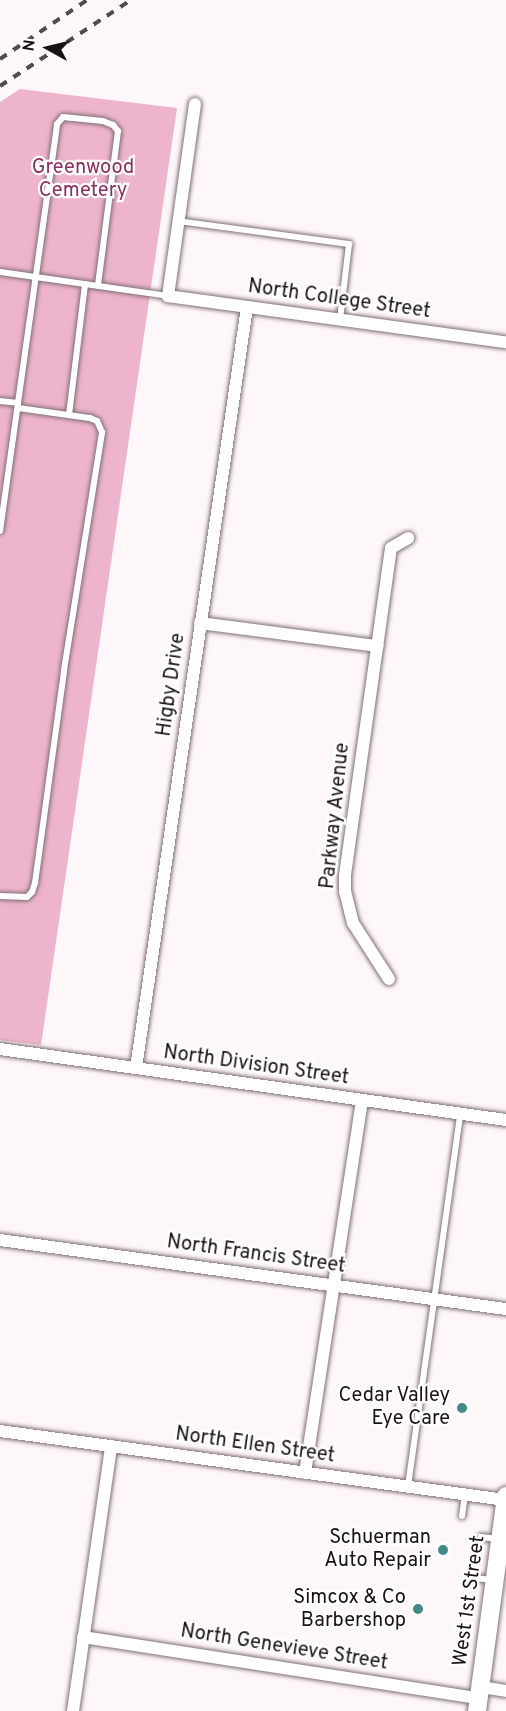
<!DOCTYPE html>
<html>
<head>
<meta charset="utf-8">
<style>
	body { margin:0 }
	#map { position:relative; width:506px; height:1711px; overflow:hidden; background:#fef7fa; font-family:Overpass,sans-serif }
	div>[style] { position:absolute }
	.green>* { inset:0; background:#eeb4cd }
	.roads { filter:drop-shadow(0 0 2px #806f76) drop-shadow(0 0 2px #806f76) }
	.service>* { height:6px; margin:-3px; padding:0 3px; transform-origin:3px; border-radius:3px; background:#fff }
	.minor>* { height:12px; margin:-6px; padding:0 6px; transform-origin:6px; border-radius:6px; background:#fff }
	.primary>* { height:18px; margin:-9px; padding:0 9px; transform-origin:9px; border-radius:9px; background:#fff }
	.rail>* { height:4px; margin-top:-2px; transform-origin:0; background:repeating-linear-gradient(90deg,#524b4e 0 8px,transparent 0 16px) }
	.dots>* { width:16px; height:16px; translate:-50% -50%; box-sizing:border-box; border:3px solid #fff; border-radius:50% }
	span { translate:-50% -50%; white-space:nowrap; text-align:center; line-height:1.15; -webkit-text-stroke:4.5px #fff; paint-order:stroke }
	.park-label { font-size:20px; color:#8e2d61 }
	.street-label { font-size:20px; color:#191215 }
	.poi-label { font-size:20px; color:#191215 }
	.right { translate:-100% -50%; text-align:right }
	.north { position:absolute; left:18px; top:18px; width:60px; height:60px; -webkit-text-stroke:4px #fff; paint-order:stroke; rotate:278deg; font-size:16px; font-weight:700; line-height:24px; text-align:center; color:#191215 }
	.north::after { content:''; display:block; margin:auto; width:21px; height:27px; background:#191215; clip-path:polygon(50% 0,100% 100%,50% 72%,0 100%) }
</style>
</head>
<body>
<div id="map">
	<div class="green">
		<div style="clip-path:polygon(20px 89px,177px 108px,41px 1045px,0 1040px,0 102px)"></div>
	</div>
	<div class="roads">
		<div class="service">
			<div style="left:178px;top:221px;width:173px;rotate:7.7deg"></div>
			<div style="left:349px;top:244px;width:76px;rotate:96.8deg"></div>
			<div style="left:0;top:272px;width:170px;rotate:8.1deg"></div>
			<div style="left:0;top:401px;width:18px;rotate:6deg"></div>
			<div style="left:69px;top:415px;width:132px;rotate:-83deg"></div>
			<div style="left:0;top:531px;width:411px;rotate:-82deg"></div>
			<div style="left:57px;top:124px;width:9px;rotate:-49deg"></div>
			<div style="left:63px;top:117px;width:40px;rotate:5.7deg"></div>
			<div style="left:103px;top:121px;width:11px;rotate:22deg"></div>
			<div style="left:113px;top:125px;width:8px;rotate:50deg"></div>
			<div style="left:118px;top:131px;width:156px;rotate:97.4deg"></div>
			<div style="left:0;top:896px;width:27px;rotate:2deg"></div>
			<div style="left:27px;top:897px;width:7px;rotate:-45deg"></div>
			<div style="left:32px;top:892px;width:9px;rotate:-72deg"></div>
			<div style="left:35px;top:883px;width:215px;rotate:-82.2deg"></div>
			<div style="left:64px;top:670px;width:241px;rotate:-80.9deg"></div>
			<div style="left:102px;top:432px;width:12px;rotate:-114deg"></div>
			<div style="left:97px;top:421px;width:8px;rotate:-157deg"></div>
			<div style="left:90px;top:418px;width:73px;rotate:-172.1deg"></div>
			<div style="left:408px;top:1486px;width:376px;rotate:-82deg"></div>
			<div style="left:462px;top:1516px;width:22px;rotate:-82deg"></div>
			<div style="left:481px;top:1537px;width:17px;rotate:7deg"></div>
			<div style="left:474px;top:1578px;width:18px;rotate:6deg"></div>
		</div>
		<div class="minor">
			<div style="left:195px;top:104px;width:194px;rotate:98deg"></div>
			<div style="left:168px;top:296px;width:341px;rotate:7.8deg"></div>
			<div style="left:200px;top:623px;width:179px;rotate:7.4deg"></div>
			<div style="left:389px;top:979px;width:67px;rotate:-122.7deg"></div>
			<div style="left:353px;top:923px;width:32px;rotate:-104deg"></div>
			<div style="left:345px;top:892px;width:17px;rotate:-90deg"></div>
			<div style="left:345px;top:875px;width:330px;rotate:-82deg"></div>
			<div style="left:391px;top:548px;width:20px;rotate:-30deg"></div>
			<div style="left:0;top:1049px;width:511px;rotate:7.99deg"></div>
			<div style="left:136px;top:1068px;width:769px;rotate:-81.7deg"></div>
			<div style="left:0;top:1240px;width:511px;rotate:7.77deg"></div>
			<div style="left:0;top:1431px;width:511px;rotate:7.77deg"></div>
			<div style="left:305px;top:1473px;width:377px;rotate:-81.3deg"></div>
			<div style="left:83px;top:1637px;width:401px;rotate:8.8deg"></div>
			<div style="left:481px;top:1687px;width:25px;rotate:9deg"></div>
			<div style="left:73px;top:1711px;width:268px;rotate:-81.8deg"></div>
		</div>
		<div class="primary">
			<div style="left:477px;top:1711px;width:217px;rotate:-82.3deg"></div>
		</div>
	</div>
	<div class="rail">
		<div style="left:0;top:59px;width:105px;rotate:-34.1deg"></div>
		<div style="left:0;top:86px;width:157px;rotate:-33.3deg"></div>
	</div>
	<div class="dots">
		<div style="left:462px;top:1408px;background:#428a88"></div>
		<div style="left:443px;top:1550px;background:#428a88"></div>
		<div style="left:418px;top:1609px;background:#428a88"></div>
	</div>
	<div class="park-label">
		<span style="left:83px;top:180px">Greenwood<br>Cemetery</span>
	</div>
	<div class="street-label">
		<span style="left:339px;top:300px;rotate:8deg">North College Street</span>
		<span style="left:172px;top:685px;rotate:-82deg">Higby Drive</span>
		<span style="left:336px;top:816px;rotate:-84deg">Parkway Avenue</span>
		<span style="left:256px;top:1066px;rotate:8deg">North Division Street</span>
		<span style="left:256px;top:1255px;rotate:8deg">North Francis Street</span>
		<span style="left:255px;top:1446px;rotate:8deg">North Ellen Street</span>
		<span style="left:470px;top:1601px;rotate:-82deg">West 1st Street</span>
		<span style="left:284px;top:1648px;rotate:9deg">North Genevieve Street</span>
	</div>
	<div class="poi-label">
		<span class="right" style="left:450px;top:1408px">Cedar Valley<br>Eye Care</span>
		<span class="right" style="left:431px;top:1550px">Schuerman<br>Auto Repair</span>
		<span class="right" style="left:406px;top:1610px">Simcox &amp; Co<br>Barbershop</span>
	</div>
	<div class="north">N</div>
</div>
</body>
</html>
